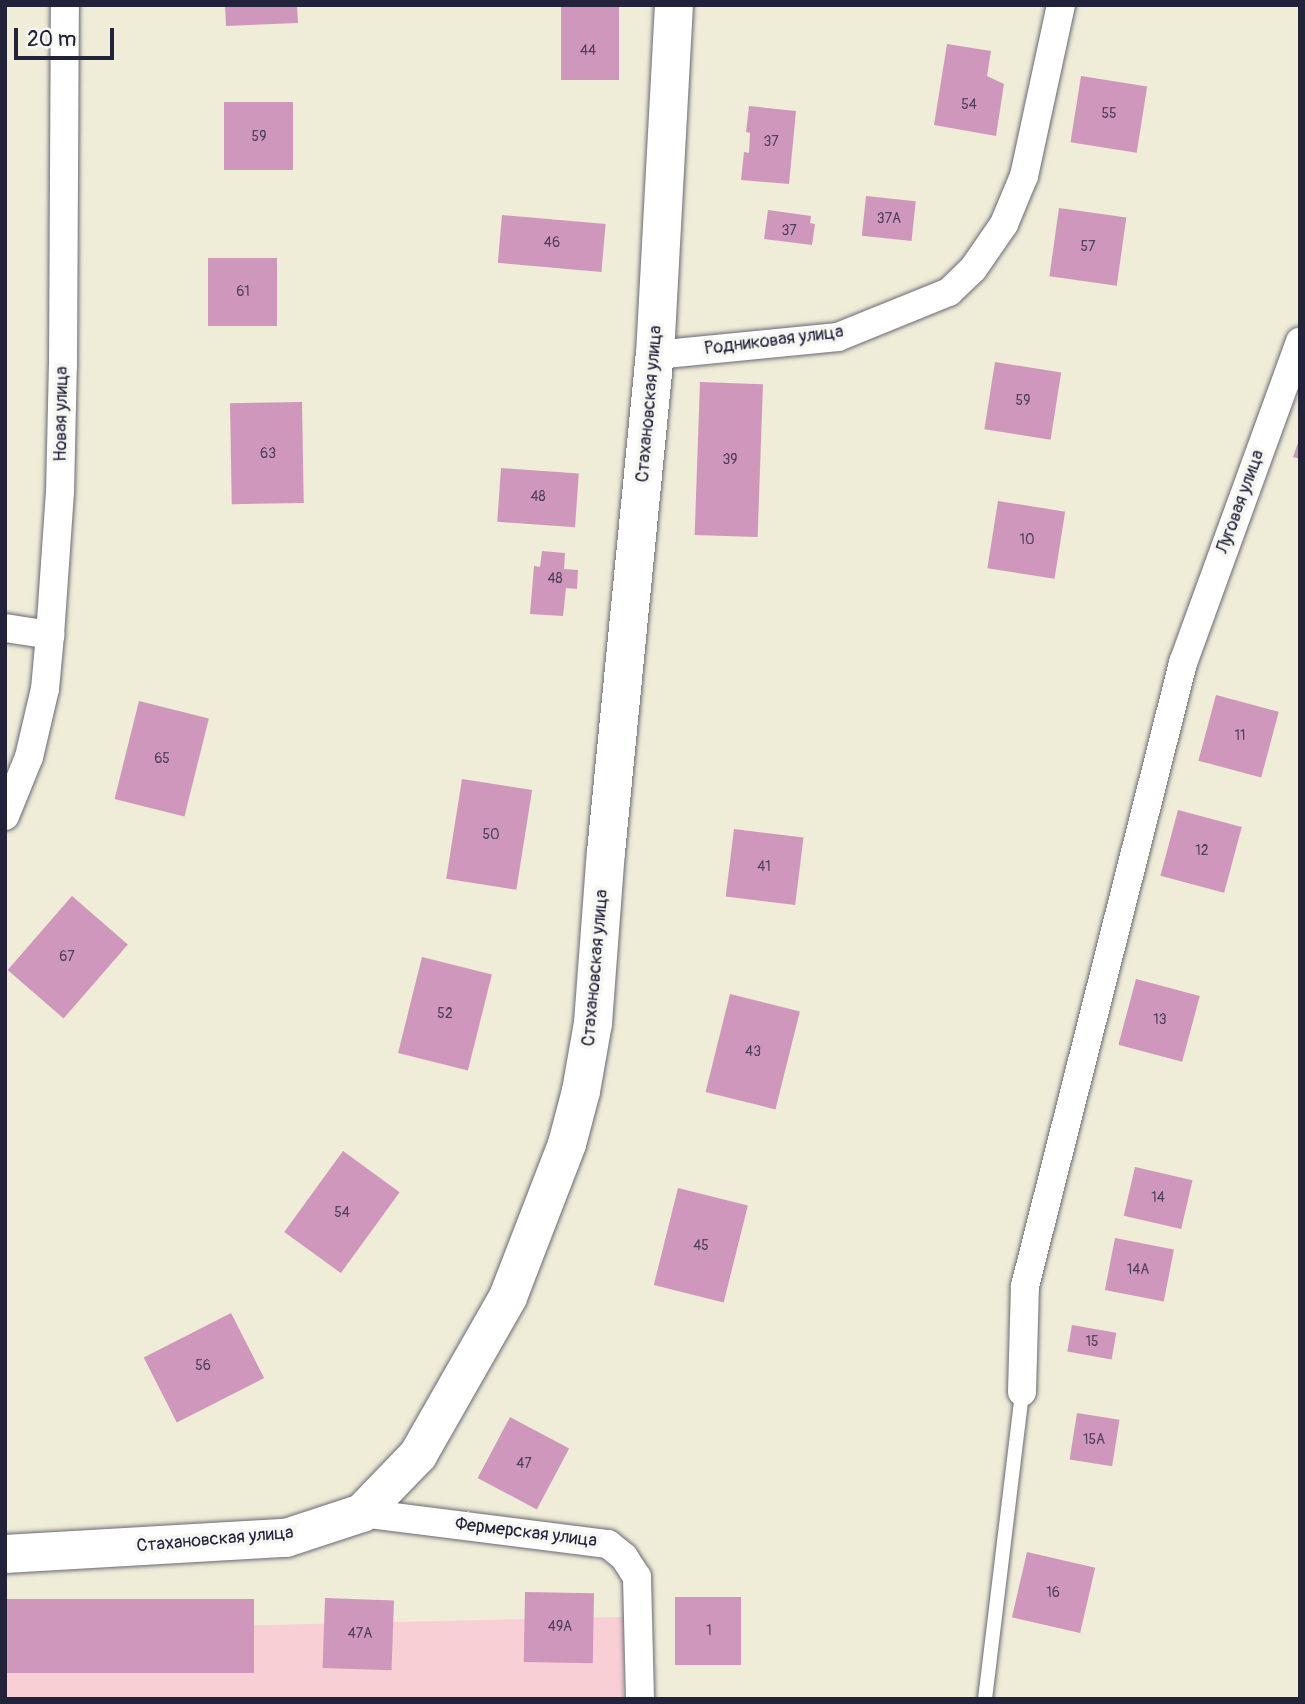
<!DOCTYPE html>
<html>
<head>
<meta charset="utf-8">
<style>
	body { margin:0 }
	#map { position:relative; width:1305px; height:1704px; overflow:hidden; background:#efecd8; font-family:Pangolin,sans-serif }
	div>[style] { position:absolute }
	.built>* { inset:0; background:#f7cfd4 }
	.building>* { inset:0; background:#d097bc; transform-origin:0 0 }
	.roads { filter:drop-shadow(0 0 2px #6a6972) drop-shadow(0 0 2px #6a6972) }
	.lane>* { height:14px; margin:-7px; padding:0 7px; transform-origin:7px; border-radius:7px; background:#fff }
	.street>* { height:28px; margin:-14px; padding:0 14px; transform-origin:14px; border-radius:14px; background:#fff }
	.secondary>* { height:38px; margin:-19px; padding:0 19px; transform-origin:19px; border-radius:19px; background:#fff }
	span { translate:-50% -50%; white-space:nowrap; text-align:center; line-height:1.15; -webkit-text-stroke:7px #f6f6f2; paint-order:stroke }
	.number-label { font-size:14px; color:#4e3f5b }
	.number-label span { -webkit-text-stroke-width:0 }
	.street-label { font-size:18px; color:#22223b }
	.frame { position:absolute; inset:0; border:7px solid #22223b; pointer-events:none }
	.scale { position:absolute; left:14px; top:28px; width:100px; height:32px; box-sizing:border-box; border:4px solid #22223b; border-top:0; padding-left:9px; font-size:21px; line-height:24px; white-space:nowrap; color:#22223b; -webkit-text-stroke:5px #f6f6f2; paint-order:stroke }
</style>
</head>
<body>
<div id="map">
	<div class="built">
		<div style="clip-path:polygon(624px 1617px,623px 1699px,5px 1699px,5px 1631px)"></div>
	</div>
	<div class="building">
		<div style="clip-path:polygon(225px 5px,297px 5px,298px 23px,226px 26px)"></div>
		<div style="left:561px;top:5px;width:58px;height:75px"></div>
		<div style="clip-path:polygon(947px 44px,991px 51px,987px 76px,1004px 84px,996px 136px,934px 125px)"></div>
		<div style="left:1081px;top:76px;width:67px;height:67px;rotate:9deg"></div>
		<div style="left:293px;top:102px;width:68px;height:69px;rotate:90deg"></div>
		<div style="clip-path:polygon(749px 106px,796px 111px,789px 184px,741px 180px,744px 152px,749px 153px,750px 133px,746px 132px)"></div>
		<div style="left:866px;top:196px;width:50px;height:40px;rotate:6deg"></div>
		<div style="left:1059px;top:208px;width:68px;height:69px;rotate:8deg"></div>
		<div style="clip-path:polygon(768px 210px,811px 216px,810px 223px,815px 224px,812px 245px,764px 239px)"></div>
		<div style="left:502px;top:215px;width:104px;height:48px;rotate:5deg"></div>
		<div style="left:208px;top:258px;width:69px;height:68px"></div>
		<div style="left:995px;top:362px;width:67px;height:68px;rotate:9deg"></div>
		<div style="left:700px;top:382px;width:63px;height:153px;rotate:2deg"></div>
		<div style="left:302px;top:402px;width:101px;height:72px;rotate:89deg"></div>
		<div style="clip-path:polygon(1300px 437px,1300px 459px,1293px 457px)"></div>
		<div style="left:501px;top:468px;width:78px;height:54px;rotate:4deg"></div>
		<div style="left:998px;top:501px;width:68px;height:68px;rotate:9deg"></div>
		<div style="clip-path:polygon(542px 551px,565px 553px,564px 569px,578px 570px,577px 589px,566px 588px,563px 616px,530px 614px,534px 566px,540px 567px)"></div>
		<div style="left:1216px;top:695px;width:65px;height:68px;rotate:15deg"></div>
		<div style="left:139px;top:701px;width:72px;height:101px;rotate:14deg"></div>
		<div style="left:462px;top:779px;width:71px;height:101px;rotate:9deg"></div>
		<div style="left:1178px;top:810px;width:66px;height:68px;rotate:15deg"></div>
		<div style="left:734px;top:829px;width:70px;height:68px;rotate:7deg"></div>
		<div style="left:72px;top:896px;width:74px;height:98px;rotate:41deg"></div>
		<div style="left:422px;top:957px;width:72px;height:99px;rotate:14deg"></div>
		<div style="left:1136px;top:979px;width:66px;height:68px;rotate:15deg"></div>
		<div style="left:730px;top:994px;width:72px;height:101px;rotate:14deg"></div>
		<div style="left:343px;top:1151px;width:70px;height:100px;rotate:36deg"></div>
		<div style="left:1135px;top:1167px;width:59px;height:50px;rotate:13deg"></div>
		<div style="left:678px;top:1188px;width:72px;height:100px;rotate:14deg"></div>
		<div style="left:1115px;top:1238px;width:60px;height:53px;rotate:11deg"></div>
		<div style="left:231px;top:1313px;width:73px;height:98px;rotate:63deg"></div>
		<div style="left:1072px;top:1325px;width:45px;height:27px;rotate:10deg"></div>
		<div style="left:1077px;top:1413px;width:43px;height:47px;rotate:9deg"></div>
		<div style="left:510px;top:1417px;width:67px;height:69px;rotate:28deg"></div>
		<div style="left:1027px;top:1552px;width:70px;height:67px;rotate:13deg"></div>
		<div style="left:525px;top:1592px;width:69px;height:70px;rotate:1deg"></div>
		<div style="left:675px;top:1597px;width:66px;height:68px"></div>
		<div style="left:325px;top:1598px;width:69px;height:70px;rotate:2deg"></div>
		<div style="left:254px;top:1599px;width:74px;height:249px;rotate:90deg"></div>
	</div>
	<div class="roads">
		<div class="lane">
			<div style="left:985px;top:1699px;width:309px;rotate:-83.1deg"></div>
		</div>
		<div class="street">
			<div style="left:655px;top:355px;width:184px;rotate:-5.6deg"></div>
			<div style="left:838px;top:337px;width:120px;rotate:-22.1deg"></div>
			<div style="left:949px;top:292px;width:33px;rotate:-44deg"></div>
			<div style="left:973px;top:269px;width:55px;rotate:-55.4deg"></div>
			<div style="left:1004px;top:224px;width:52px;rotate:-67.4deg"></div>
			<div style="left:1024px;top:176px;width:175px;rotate:-77.8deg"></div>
			<div style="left:5px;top:628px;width:46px;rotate:8.8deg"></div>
			<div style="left:5px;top:816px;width:64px;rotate:-67.9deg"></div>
			<div style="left:29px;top:757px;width:70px;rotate:-76.8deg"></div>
			<div style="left:45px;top:689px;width:54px;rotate:-84.7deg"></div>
			<div style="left:50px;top:635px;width:142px;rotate:-86deg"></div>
			<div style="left:60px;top:493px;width:128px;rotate:-88.7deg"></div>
			<div style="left:63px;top:365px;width:360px;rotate:-89.7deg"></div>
			<div style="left:1022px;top:1392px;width:106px;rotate:-88.4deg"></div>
			<div style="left:1025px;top:1286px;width:643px;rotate:-75.77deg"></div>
			<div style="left:1183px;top:663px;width:342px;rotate:-70deg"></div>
			<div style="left:362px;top:1513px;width:248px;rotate:7.2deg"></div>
			<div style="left:608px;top:1544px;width:21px;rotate:39deg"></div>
			<div style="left:624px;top:1557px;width:24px;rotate:57deg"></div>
			<div style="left:637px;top:1577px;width:122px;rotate:88.6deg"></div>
		</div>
		<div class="secondary">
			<div style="left:5px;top:1554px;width:281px;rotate:-3.3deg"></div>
			<div style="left:286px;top:1538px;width:80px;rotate:-18.2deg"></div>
			<div style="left:362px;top:1513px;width:81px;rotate:-46deg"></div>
			<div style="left:418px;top:1455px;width:182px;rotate:-60.3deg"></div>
			<div style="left:508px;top:1297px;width:164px;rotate:-68.9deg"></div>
			<div style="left:567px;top:1144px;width:55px;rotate:-75.2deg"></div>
			<div style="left:581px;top:1091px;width:69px;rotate:-80deg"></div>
			<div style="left:593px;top:1023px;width:171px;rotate:-85.7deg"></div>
			<div style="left:606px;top:852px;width:499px;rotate:-84.4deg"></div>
			<div style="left:655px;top:355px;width:351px;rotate:-86.9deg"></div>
		</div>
	</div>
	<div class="number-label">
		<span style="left:588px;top:51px">44</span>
		<span style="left:969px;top:105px">54</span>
		<span style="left:1109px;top:114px">55</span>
		<span style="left:259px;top:137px">59</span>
		<span style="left:771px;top:142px">37</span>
		<span style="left:889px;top:219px">37А</span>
		<span style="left:789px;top:231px">37</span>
		<span style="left:552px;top:243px">46</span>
		<span style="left:1088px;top:247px">57</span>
		<span style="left:243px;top:292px">61</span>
		<span style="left:1023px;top:401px">59</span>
		<span style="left:268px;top:454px">63</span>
		<span style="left:730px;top:460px">39</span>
		<span style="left:538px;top:497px">48</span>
		<span style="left:1027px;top:540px">10</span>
		<span style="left:555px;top:579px">48</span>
		<span style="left:1240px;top:736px">11</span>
		<span style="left:162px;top:759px">65</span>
		<span style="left:491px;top:835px">50</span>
		<span style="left:1202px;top:851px">12</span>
		<span style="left:764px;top:867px">41</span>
		<span style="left:67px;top:957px">67</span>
		<span style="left:445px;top:1014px">52</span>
		<span style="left:1160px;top:1020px">13</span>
		<span style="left:753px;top:1052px">43</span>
		<span style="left:1158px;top:1198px">14</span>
		<span style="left:342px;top:1213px">54</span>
		<span style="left:701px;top:1246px">45</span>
		<span style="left:1138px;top:1270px">14А</span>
		<span style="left:1092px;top:1342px">15</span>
		<span style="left:203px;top:1366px">56</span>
		<span style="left:1094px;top:1440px">15А</span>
		<span style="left:524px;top:1464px">47</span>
		<span style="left:1053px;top:1593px">16</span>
		<span style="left:560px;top:1627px">49А</span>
		<span style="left:709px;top:1631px">1</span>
		<span style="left:360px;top:1634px">47А</span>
	</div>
	<div class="street-label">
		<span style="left:774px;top:341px;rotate:-7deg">Родниковая улица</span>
		<span style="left:650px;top:404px;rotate:-85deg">Стахановская улица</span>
		<span style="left:62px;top:414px;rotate:-89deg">Новая улица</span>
		<span style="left:1241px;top:502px;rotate:-70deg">Луговая улица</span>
		<span style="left:596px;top:968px;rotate:-85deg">Стахановская улица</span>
		<span style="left:526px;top:1533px;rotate:7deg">Фермерская улица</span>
		<span style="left:215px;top:1540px;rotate:-5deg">Стахановская улица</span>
	</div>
	<div class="frame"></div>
	<div class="scale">20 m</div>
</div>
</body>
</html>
